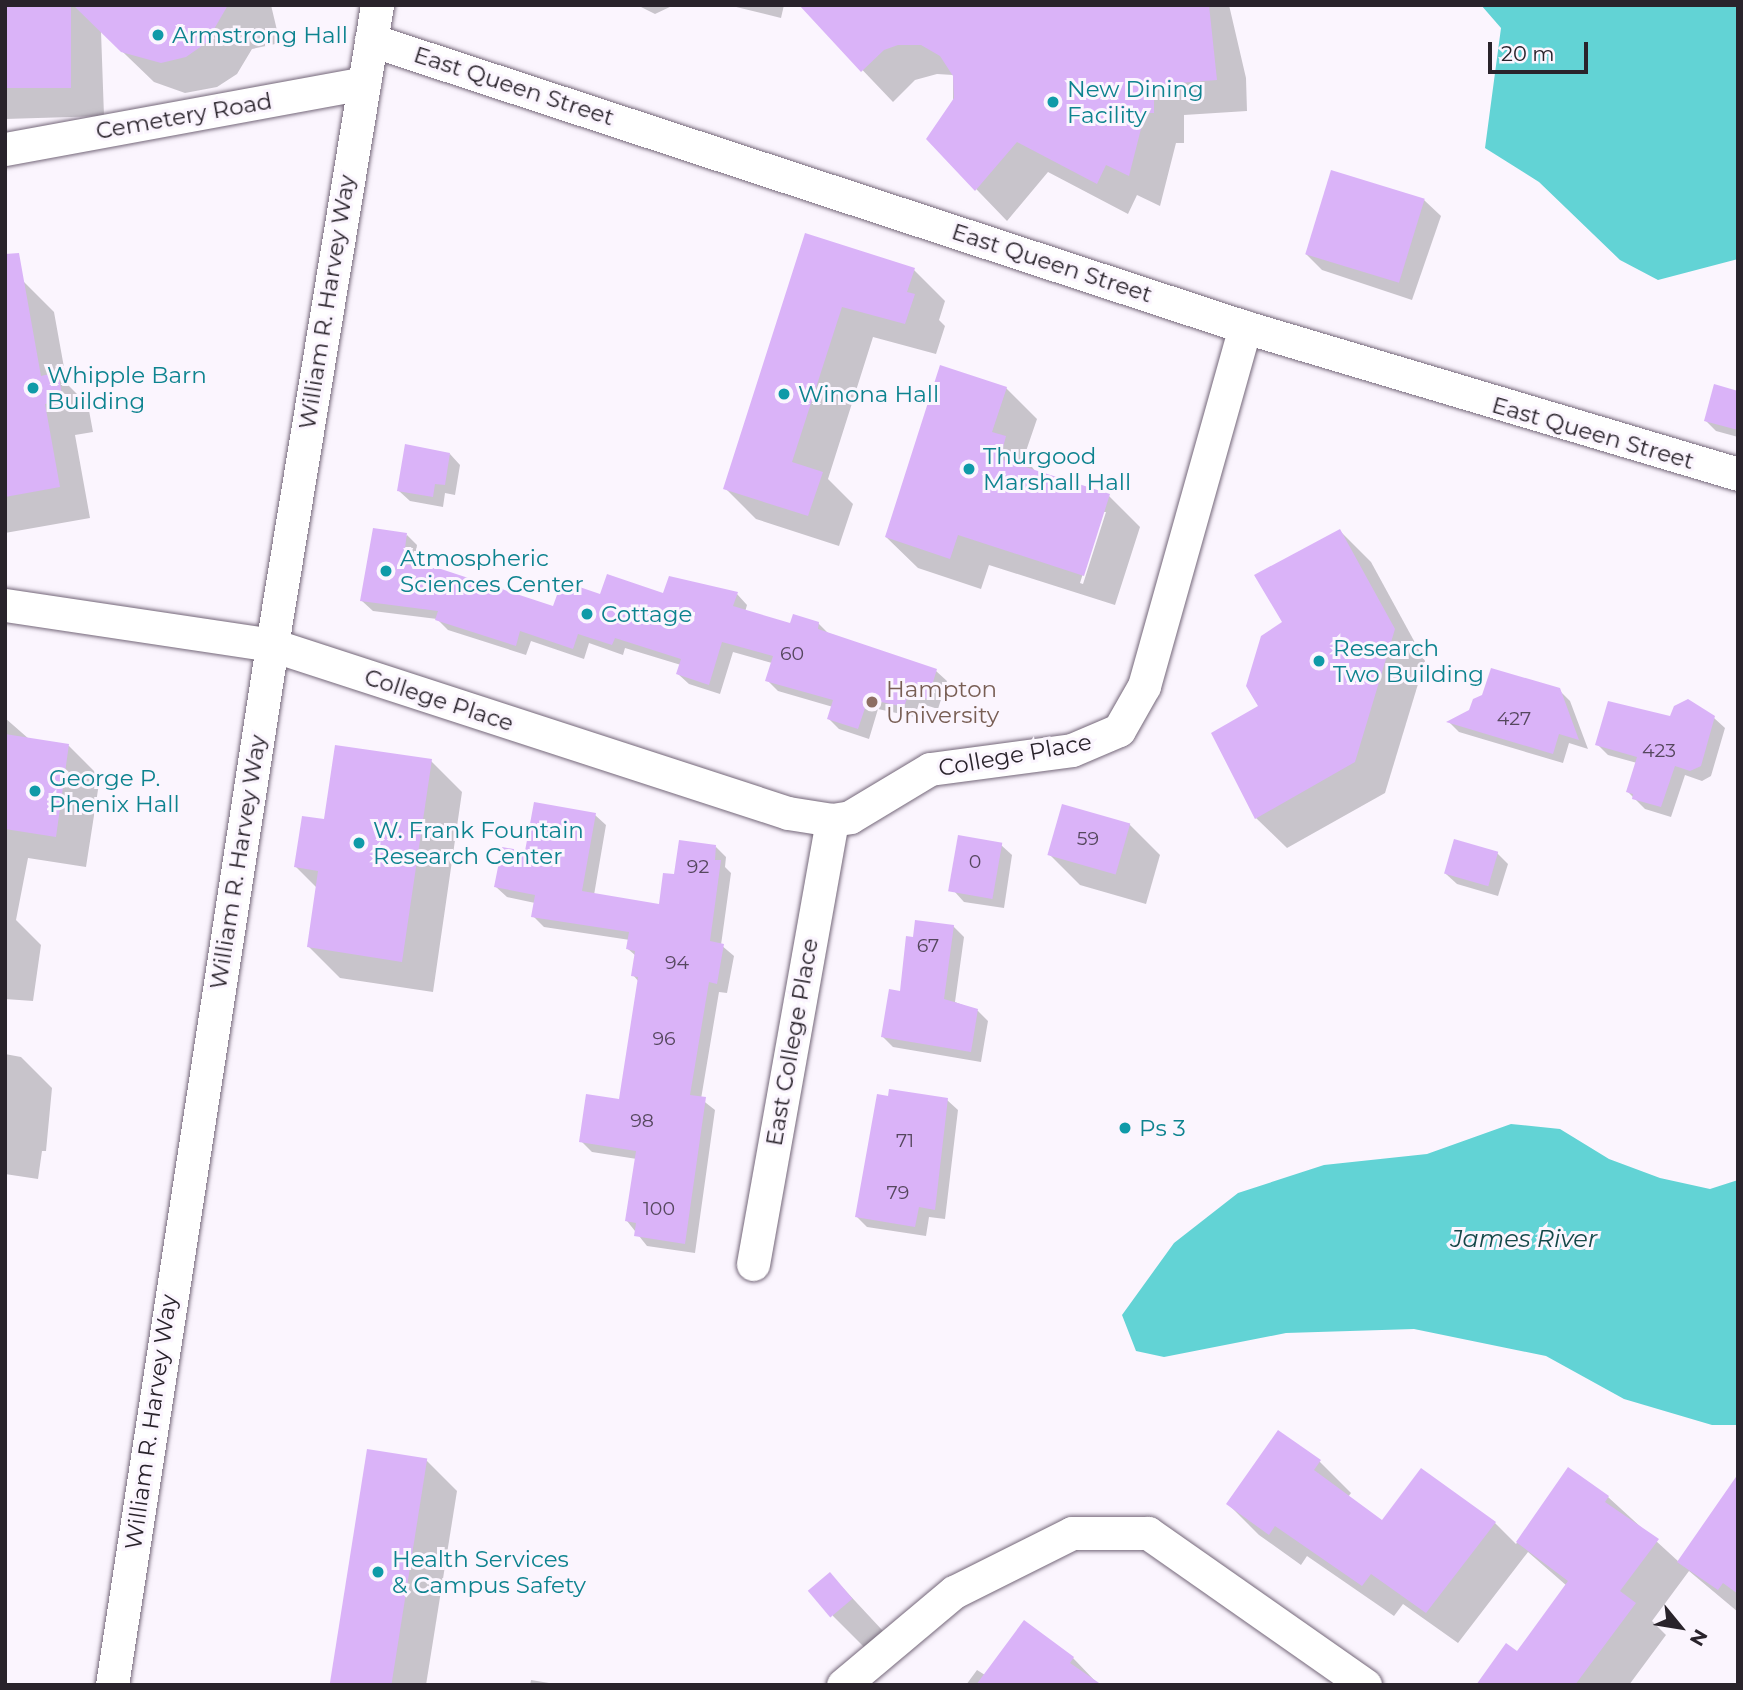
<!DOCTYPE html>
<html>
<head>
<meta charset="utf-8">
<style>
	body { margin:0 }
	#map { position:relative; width:1743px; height:1690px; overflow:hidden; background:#fbf5fe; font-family:Montserrat,sans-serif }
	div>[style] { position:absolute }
	.water>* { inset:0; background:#62d3d5 }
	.shadow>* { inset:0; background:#0003 }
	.building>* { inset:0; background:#dab3f8; transform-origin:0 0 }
	.roads { filter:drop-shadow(0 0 2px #746779) drop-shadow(0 0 2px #746779) }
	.minor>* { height:33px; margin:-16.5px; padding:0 16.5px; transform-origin:16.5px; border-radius:16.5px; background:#fff }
	.dots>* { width:19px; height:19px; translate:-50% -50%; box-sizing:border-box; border:4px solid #fbf5fe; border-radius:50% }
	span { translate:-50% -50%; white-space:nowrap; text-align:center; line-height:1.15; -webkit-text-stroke:6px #fbf5fe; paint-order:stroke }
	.number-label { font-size:19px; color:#55475e }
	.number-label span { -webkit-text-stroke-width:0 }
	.culture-label { font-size:23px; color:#0d838f }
	.left { translate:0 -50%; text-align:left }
	.street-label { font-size:23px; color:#29232b }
	.education-label { font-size:23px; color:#785e54 }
	.water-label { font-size:24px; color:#154849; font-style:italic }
	.frame { position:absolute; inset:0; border:7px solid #29232b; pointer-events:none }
	.north { position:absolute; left:1645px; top:1592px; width:70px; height:70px; -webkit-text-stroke:5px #fbf5fe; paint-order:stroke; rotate:120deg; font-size:19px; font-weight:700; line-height:28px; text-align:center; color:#29232b }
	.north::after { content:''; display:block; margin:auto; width:24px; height:32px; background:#29232b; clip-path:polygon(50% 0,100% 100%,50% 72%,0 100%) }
	.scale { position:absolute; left:1488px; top:42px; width:100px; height:32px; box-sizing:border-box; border:4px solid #29232b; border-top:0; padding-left:9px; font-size:21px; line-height:24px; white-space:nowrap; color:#29232b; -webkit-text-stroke:5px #fbf5fe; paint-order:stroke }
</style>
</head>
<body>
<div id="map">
	<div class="water">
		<div style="clip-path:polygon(1481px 5px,1738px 5px,1738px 259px,1658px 280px,1620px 260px,1539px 182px,1485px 148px,1501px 28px)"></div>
		<div style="clip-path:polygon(1511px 1124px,1560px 1129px,1609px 1159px,1660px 1178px,1710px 1189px,1738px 1180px,1738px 1425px,1712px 1425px,1624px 1399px,1546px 1356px,1414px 1329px,1286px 1333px,1164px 1357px,1136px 1351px,1122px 1315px,1174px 1243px,1238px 1193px,1324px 1165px,1427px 1154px)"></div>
	</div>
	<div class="shadow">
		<div style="clip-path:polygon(5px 5px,271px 5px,280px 43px,252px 49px,237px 74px,217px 87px,185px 93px,154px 82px,101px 31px,104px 116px,5px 119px)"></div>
		<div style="clip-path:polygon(637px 5px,674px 5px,655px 14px)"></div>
		<div style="clip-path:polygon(728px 5px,784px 5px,781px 18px)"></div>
		<div style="clip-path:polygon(823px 5px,1229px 5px,1246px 78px,1247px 111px,1184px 115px,1184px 143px,1176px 143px,1160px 206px,1137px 195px,1128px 214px,1048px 172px,1007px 221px,928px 139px,953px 107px,953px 75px,937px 74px,915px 80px,893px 102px,811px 16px)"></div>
		<div style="clip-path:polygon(1424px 200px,1441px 216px,1412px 300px,1322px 270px,1306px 254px)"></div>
		<div style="clip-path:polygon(806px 235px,914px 270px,945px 301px,939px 320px,945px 326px,936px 354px,873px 337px,828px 479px,853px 504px,839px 546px,756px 519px,725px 488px)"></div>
		<div style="clip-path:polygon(23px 281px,54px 312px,67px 384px,88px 405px,93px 432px,75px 435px,90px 518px,5px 533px,5px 284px)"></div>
		<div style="clip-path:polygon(evenodd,1006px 388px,1037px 419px,1024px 457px,1036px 472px,1109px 496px,1140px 527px,1115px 605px,989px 565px,981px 589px,918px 568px,886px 537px,1006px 388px,1102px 512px,1106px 512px,1083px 584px,1080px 583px,1102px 512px)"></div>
		<div style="clip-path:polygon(1738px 393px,1738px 437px,1716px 431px,1706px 421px)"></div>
		<div style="clip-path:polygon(450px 454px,460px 465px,455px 495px,445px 493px,443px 507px,410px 501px,399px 491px)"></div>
		<div style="clip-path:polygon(1340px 531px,1371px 562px,1425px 661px,1385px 793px,1287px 848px,1256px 818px,1261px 707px,1285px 622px)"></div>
		<div style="clip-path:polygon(407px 535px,417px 545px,414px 567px,555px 608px,601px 597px,737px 594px,747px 605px,745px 612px,792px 626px,818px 623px,830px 635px,936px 671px,947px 681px,938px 709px,919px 703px,915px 717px,878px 709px,869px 739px,839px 729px,829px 719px,833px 707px,778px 691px,767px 680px,772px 663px,733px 652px,720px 694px,689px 684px,678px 674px,681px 665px,625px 648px,623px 655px,589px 643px,584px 659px,531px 641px,526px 655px,448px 630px,437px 619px,373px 611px,362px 601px)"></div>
		<div style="clip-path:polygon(1559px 690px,1570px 701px,1588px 749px,1569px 743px,1563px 763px,1459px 732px,1449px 722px)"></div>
		<div style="clip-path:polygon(5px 718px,29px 739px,69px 746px,100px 777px,86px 867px,28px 858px,16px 920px,41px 945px,33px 1001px,5px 999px)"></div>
		<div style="clip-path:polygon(1714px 718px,1725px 728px,1711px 776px,1702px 781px,1685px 775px,1671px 817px,1645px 809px,1628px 792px,1637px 763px,1608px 755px,1597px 744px,1671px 719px)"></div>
		<div style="clip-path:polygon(431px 761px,462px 792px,433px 992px,340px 978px,309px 947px,317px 888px,296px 867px,325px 821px)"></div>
		<div style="clip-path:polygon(595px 815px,606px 825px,594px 895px,660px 906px,676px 876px,716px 847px,726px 857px,725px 867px,731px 873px,721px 945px,734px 956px,727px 993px,719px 992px,701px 1099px,715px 1110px,695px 1253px,647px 1246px,627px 1221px,637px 1159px,592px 1152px,581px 1141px,620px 1101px,639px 982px,633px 975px,636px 956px,628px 949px,630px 940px,544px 927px,533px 916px,535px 903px,507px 897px,496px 887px,527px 853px)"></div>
		<div style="clip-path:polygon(1129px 824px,1160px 855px,1146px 904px,1080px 885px,1049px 854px)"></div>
		<div style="clip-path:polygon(1001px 845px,1012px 855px,1004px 908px,964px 902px,954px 891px)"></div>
		<div style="clip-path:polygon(1497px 853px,1508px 864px,1498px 896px,1457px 884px,1446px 874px)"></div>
		<div style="clip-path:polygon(953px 926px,964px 937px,955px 1002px,978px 1011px,988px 1021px,981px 1062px,893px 1047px,883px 1037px,902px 993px)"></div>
		<div style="clip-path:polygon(5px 1054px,21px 1057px,52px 1088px,46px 1151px,42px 1151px,38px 1179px,5px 1174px)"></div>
		<div style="clip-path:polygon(947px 1100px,958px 1110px,945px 1219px,929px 1217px,926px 1236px,867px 1227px,857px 1217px)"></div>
		<div style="clip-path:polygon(1279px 1433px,1320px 1462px,1351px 1493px,1348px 1497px,1382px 1523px,1421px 1470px,1495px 1523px,1516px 1544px,1569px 1469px,1608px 1497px,1679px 1562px,1738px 1493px,1738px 1612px,1689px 1571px,1652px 1621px,1666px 1635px,1629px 1685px,1480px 1685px,1517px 1653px,1567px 1586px,1528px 1552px,1458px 1643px,1403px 1604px,1394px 1616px,1307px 1556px,1301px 1565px,1259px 1535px,1228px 1504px)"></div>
		<div style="clip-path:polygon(426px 1460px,457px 1491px,426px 1685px,332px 1685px)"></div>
		<div style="clip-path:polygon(830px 1574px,883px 1631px,864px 1647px,833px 1616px)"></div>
		<div style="clip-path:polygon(1024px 1623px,1073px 1658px,1099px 1685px,966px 1685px,977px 1670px,985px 1675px)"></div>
		<div style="clip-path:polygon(531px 1680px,561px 1685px,530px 1685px)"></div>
	</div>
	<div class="building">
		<div style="left:5px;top:5px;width:66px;height:83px"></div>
		<div style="clip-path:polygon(73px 5px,228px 5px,206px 43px,186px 57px,161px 63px,121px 52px)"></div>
		<div style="clip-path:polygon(799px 5px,1209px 5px,1217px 80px,1154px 85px,1154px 113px,1145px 113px,1129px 176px,1106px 165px,1097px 184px,1017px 142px,975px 191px,926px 139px,954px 98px,953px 76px,940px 56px,921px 45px,898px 45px,884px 50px,861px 72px)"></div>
		<div style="left:1331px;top:170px;width:98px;height:88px;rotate:17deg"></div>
		<div style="clip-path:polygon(805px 233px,915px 268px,907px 292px,915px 294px,905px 324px,842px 307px,792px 462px,823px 472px,808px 516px,723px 489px)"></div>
		<div style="clip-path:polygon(19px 253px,41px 376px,58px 372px,63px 401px,45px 404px,60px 487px,5px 497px,5px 254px)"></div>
		<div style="clip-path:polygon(940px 365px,1007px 387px,992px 432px,1006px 436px,1000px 459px,1110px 494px,1084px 576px,958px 535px,950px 559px,885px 537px)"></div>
		<div style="clip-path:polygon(1714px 384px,1738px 391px,1738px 430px,1704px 421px)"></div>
		<div style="clip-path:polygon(405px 444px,450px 453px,445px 485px,435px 484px,433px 497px,397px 491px)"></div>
		<div style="clip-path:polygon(373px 528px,407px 533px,403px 564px,441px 569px,553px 606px,562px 581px,600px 594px,607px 574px,663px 593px,669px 576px,738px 592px,733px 606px,790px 623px,793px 614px,819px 622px,818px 629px,937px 669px,928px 699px,909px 693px,904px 707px,868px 699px,858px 729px,827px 719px,833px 700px,765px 681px,773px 656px,722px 642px,709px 685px,676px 674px,681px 659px,615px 638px,612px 645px,578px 634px,573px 649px,520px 631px,516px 646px,435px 620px,438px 611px,360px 601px)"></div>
		<div style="clip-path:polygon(1340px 529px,1395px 629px,1355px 762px,1255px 819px,1211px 733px,1258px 706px,1246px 686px,1261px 636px,1282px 622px,1254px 575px)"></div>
		<div style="clip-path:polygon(1491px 668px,1560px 688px,1579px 740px,1559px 734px,1553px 754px,1446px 722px,1469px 710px,1473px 699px,1482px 695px)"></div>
		<div style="clip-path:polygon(1688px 699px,1715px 716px,1701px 766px,1690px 771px,1675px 766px,1661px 807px,1632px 799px,1633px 794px,1626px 792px,1637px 757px,1595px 745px,1608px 701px,1670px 716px,1674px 706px)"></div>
		<div style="clip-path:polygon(5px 734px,69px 744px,56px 837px,5px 829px)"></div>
		<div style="clip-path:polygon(335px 745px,432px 759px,402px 962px,307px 947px,318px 871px,294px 867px,302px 816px,324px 819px)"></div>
		<div style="clip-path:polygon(534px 802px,596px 813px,582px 891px,659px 904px,663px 873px,674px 874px,679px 840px,716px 845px,715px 860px,721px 860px,710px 941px,724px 944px,717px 984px,709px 982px,690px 1095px,706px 1097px,685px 1244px,634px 1236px,636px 1223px,625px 1221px,636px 1151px,579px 1142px,586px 1094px,619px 1099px,638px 977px,631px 976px,635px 951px,626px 949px,629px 932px,531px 917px,535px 895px,494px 887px,502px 847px,525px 851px)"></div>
		<div style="left:1062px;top:804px;width:71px;height:53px;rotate:16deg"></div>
		<div style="left:958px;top:835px;width:45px;height:57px;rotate:10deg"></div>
		<div style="left:1454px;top:839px;width:46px;height:36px;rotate:16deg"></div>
		<div style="clip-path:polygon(915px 920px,954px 925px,944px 999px,978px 1009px,971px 1052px,881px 1037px,889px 989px,900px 991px,906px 936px,913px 937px)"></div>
		<div style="clip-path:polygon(889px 1089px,948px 1098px,935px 1210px,919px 1207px,915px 1227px,855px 1217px,877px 1094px,888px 1096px)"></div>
		<div style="clip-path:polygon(1278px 1430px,1321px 1460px,1314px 1470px,1382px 1520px,1421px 1468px,1496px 1522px,1426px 1613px,1371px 1574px,1362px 1586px,1275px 1526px,1269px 1535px,1226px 1504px)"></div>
		<div style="left:367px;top:1449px;width:61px;height:239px;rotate:9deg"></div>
		<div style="clip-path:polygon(1568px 1467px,1609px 1496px,1605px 1502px,1659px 1539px,1620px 1591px,1636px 1603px,1575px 1685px,1476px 1685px,1506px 1643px,1517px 1651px,1568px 1581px,1516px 1542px)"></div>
		<div style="clip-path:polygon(1738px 1474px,1738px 1594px,1723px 1583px,1718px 1590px,1677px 1562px)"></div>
		<div style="left:830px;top:1572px;width:35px;height:29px;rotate:50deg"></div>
		<div style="clip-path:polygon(1024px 1620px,1074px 1657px,1070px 1663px,1102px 1685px,976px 1685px)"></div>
	</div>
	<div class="roads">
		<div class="minor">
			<div style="left:371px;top:40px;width:920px;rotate:18.18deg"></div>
			<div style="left:1245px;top:327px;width:514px;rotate:16.6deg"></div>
			<div style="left:5px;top:149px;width:365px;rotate:-10.4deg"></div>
			<div style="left:5px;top:605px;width:270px;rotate:8.5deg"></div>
			<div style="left:272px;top:645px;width:543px;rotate:18.03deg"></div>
			<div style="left:788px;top:813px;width:45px;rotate:9deg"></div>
			<div style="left:832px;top:820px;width:18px;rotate:-9deg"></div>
			<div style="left:850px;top:817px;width:93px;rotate:-31deg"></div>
			<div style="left:930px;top:769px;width:143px;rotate:-7.6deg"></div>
			<div style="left:1072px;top:750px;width:51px;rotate:-23.1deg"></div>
			<div style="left:1119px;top:730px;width:51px;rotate:-60.4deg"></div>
			<div style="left:1144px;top:686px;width:373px;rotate:-74.3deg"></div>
			<div style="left:753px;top:1264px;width:451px;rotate:-79.9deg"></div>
			<div style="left:112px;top:1685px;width:1052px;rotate:-81.25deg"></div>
			<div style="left:272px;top:645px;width:649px;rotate:-80.68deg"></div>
			<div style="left:843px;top:1685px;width:145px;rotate:-40deg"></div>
			<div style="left:954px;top:1592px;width:132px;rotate:-26.6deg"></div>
			<div style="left:1072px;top:1533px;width:76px"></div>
			<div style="left:1148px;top:1533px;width:265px;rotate:35deg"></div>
		</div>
	</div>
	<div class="dots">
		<div style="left:158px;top:35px;background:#0f9aa8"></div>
		<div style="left:1053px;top:102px;background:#0f9aa8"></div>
		<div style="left:33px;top:388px;background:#0f9aa8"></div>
		<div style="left:784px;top:394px;background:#0f9aa8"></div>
		<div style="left:969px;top:469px;background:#0f9aa8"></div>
		<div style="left:386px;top:571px;background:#0f9aa8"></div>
		<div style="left:587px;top:614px;background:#0f9aa8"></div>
		<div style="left:1319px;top:661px;background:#0f9aa8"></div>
		<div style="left:872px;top:702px;background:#8d6e63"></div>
		<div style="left:35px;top:791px;background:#0f9aa8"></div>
		<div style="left:359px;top:843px;background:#0f9aa8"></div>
		<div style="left:1125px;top:1128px;background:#0f9aa8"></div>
		<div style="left:378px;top:1572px;background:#0f9aa8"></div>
	</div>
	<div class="number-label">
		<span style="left:792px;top:654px">60</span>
		<span style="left:1514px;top:719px">427</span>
		<span style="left:1659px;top:751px">423</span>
		<span style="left:1088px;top:839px">59</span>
		<span style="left:975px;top:862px">0</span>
		<span style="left:698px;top:867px">92</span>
		<span style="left:928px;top:946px">67</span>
		<span style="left:677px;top:963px">94</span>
		<span style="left:664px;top:1039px">96</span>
		<span style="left:642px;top:1121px">98</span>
		<span style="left:905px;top:1141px">71</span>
		<span style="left:898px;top:1193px">79</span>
		<span style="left:659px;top:1209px">100</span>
	</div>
	<div class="culture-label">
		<span class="left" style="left:172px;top:35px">Armstrong Hall</span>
		<span class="left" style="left:1067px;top:102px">New Dining<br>Facility</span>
		<span class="left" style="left:47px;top:388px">Whipple Barn<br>Building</span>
		<span class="left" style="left:798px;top:394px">Winona Hall</span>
		<span class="left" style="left:983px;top:469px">Thurgood<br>Marshall Hall</span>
		<span class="left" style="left:400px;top:571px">Atmospheric<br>Sciences Center</span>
		<span class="left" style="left:601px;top:614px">Cottage</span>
		<span class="left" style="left:1333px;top:661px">Research<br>Two Building</span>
		<span class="left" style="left:49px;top:791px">George P.<br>Phenix Hall</span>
		<span class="left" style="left:373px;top:843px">W. Frank Fountain<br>Research Center</span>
		<span class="left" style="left:1139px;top:1128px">Ps 3</span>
		<span class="left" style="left:392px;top:1572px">Health Services<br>&amp; Campus Safety</span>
	</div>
	<div class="street-label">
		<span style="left:514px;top:86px;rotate:18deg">East Queen Street</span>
		<span style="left:184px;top:116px;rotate:-10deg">Cemetery Road</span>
		<span style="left:1052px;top:263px;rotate:18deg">East Queen Street</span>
		<span style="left:327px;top:302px;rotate:-81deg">William R. Harvey Way</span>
		<span style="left:1593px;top:433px;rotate:16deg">East Queen Street</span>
		<span style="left:439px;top:700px;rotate:18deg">College Place</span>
		<span style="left:1015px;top:755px;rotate:-10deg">College Place</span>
		<span style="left:238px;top:862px;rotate:-81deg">William R. Harvey Way</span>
		<span style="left:792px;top:1042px;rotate:-80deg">East College Place</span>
		<span style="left:151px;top:1422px;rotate:-82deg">William R. Harvey Way</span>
	</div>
	<div class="education-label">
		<span class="left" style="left:886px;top:702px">Hampton<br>University</span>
	</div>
	<div class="water-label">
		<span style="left:1524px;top:1239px">James River</span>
	</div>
	<div class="frame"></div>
	<div class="north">N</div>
	<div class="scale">20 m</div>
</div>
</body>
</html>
